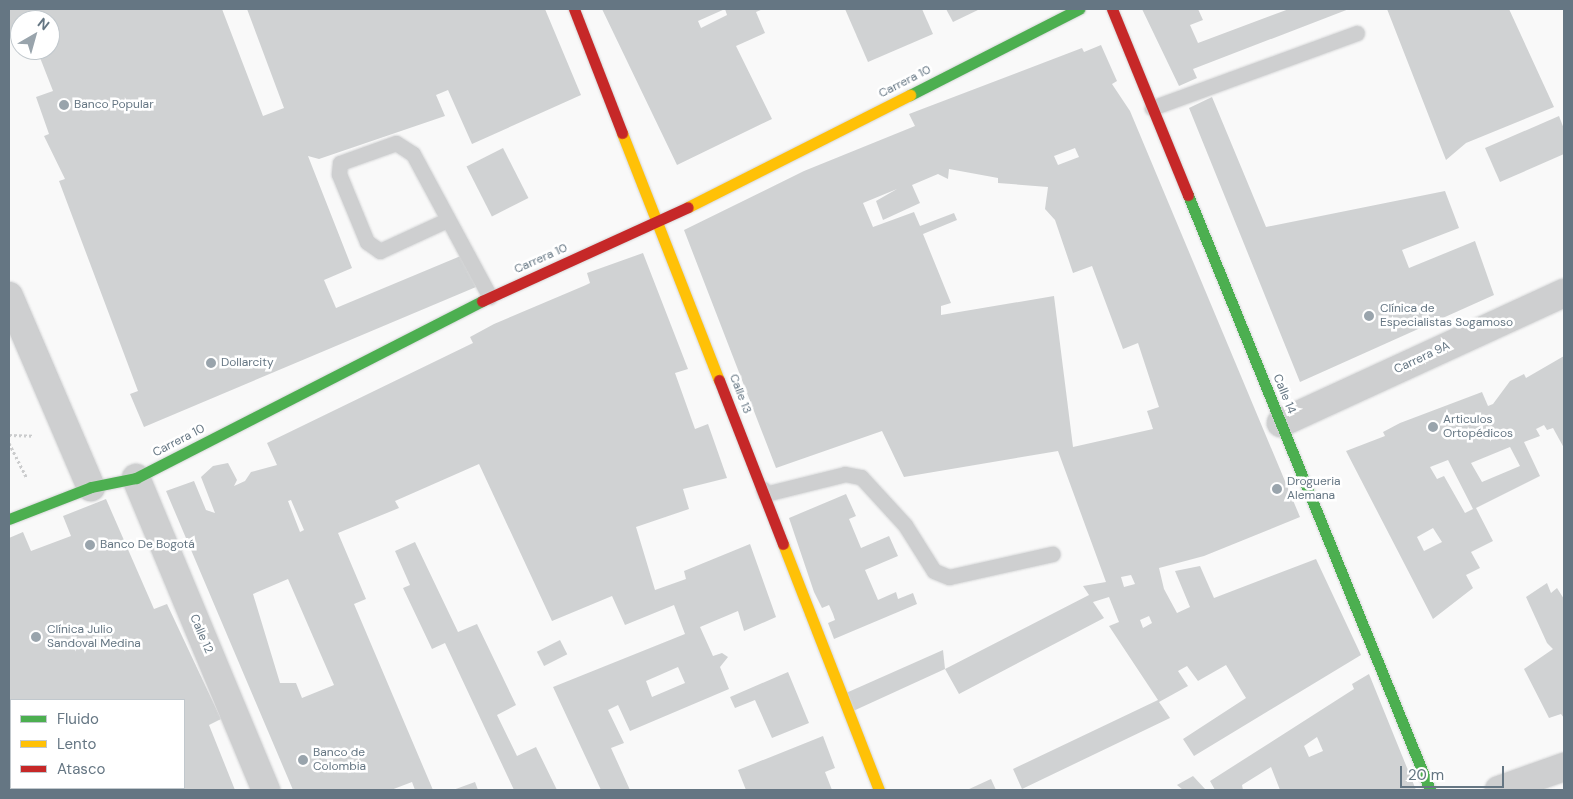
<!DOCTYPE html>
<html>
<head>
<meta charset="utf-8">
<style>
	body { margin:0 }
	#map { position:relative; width:1573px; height:799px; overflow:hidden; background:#f9f9f9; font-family:"DM Sans",sans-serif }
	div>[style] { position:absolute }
	.building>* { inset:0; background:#d0d2d3; transform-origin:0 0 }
	.path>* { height:3px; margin-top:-1.5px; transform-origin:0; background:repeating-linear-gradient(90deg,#cbcccd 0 2.5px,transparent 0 5px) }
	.roads { filter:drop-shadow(0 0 1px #d5d6d7) drop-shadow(0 0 1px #d5d6d7) }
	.lane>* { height:15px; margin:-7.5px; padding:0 7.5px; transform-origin:7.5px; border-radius:7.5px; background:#cecfd0 }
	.street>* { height:28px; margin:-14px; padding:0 14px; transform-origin:14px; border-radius:14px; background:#cecfd0 }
	.fast>* { height:11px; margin:-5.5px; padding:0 5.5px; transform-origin:5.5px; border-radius:5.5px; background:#4caf50 }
	.slow>* { height:11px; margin:-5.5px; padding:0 5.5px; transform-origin:5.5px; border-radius:5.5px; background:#ffc107 }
	.jam>* { height:11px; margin:-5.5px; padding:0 5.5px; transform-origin:5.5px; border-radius:5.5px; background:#c62828 }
	.dots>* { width:14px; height:14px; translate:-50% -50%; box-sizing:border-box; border:2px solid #fff; border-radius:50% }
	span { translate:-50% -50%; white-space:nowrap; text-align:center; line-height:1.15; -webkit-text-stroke:5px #fff; paint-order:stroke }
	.street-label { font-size:12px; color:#657683 }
	.poi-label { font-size:12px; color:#657683 }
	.left { translate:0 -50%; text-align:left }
	.frame { position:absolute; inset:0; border:10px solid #657683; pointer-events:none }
	.legend { position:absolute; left:10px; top:699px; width:175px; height:90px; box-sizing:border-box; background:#fff; border:1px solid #c1c8cd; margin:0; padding:6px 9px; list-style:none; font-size:15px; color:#657683 }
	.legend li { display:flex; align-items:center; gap:10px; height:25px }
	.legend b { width:25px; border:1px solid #c1c8cd }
	.north { position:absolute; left:10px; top:10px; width:50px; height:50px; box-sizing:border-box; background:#fff; border:1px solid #c1c8cd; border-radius:50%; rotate:38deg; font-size:14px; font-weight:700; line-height:20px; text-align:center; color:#657683 }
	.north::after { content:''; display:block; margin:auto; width:18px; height:22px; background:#99a4ac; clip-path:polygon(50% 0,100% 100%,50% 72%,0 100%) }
	.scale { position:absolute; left:1400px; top:766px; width:104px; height:22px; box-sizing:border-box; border:2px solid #657683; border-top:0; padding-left:6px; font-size:15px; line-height:18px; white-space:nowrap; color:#657683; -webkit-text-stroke:4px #fff; paint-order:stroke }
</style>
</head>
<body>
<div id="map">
	<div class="building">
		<div style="clip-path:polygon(9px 9px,222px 9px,263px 116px,284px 108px,247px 9px,545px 9px,581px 95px,472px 144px,448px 90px,436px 95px,445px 116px,319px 159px,308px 156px,352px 268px,324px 280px,336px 308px,463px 255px,476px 287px,144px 427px,130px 394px,138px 391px,59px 181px,65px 179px,44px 136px,49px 134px,36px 97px,53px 91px,37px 50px,50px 50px,50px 20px,20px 20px,20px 33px,9px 37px)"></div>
		<div style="clip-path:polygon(evenodd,602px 9px,763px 9px,756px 12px,765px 33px,736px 46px,772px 119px,677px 165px,602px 9px,725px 9px,727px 15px,701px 28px,698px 21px,725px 9px)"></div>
		<div style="clip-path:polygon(845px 9px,922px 9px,933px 34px,868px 62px)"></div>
		<div style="clip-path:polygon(946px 9px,980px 9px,953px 22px)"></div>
		<div style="clip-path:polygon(1142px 9px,1198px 9px,1203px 20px,1190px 25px,1198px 43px,1289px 9px,1349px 9px,1193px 69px,1197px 78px,1179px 86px)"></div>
		<div style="clip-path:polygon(1387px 9px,1509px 9px,1554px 107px,1466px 143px,1446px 160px)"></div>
		<div style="clip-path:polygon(evenodd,1101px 45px,1117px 81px,1112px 84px,1130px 111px,1300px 517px,1204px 556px,1159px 568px,1164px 589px,1177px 613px,1190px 607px,1175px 571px,1200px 566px,1214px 598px,1316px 559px,1361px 655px,1194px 756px,1183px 739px,1246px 698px,1226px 665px,1198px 681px,1187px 666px,1178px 671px,1188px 686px,1159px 702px,1170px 718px,1022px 789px,1013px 769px,1158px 700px,1109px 626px,1119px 622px,1109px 597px,1093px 602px,1104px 618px,959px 694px,945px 669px,1089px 595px,1083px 586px,1106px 582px,1058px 451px,904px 477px,882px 431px,776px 468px,684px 230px,804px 171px,915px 126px,909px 114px,1082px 48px,1084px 52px,1101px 45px,1075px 148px,1079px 157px,1058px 165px,1054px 156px,1075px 148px,1101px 45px,949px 169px,998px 178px,998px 183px,1048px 187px,1045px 209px,1055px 220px,1073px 273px,1092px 266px,1123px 349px,1138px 343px,1159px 407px,1147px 411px,1153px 429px,1073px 447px,1054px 296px,941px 315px,941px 306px,951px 303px,923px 234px,957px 220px,954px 213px,920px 226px,914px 212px,873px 227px,863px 203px,897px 189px,876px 201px,883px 220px,920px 203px,912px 185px,938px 174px,948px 179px,949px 169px,1101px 45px,1131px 575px,1135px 584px,1124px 587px,1121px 577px,1131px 575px,1101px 45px,1149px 616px,1152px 623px,1143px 628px,1140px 620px,1149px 616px)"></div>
		<div style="clip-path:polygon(1212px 97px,1266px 227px,1445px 191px,1459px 228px,1402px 250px,1409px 268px,1475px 241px,1494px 295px,1300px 382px,1189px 108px)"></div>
		<div style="clip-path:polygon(1559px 116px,1564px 129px,1564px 154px,1500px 182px,1485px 148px)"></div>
		<div style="left:503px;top:148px;width:56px;height:41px;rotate:63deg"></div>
		<div style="clip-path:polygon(evenodd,643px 253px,688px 369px,675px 373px,695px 429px,708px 424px,727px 478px,683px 489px,689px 509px,636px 527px,655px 590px,686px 579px,684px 571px,750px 544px,776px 617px,744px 631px,738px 611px,700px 627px,713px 656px,722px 653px,728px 657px,720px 667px,729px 689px,630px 731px,618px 705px,608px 710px,624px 743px,611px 748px,630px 790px,601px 790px,553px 687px,685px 634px,674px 605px,625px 625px,612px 596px,552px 621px,479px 464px,395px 501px,399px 508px,338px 533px,366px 599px,354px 604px,433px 790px,415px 790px,412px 782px,391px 790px,293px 790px,166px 491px,194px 481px,206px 510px,215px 513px,201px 477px,213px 466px,228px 463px,237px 480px,234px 486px,245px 481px,251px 472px,277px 465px,267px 443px,473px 343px,470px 337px,494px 324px,586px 285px,590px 283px,587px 273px,643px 253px,291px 500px,304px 530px,300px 532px,288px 501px,291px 500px,643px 253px,288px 579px,334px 685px,302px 698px,296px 683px,280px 683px,253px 594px,288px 579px,643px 253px,678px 667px,685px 683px,652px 697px,646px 681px,678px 667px)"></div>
		<div style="clip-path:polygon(evenodd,1564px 356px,1564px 448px,1553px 428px,1547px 430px,1544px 425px,1536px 429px,1540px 436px,1524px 442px,1540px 476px,1476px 508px,1493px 541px,1471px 552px,1480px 568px,1466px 575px,1473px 588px,1433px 619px,1346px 451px,1385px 436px,1383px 432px,1400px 423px,1482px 392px,1488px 406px,1493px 404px,1510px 381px,1524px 374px,1526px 378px,1564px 356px,1510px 447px,1520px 466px,1482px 482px,1471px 463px,1510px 447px,1564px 356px,1448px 460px,1473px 509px,1465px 513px,1444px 476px,1437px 479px,1430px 467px,1448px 460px,1564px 356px,1433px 528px,1442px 542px,1424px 551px,1417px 537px,1433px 528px)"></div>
		<div style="clip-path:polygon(846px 494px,856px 516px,849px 519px,861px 548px,889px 536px,898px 556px,865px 570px,878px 600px,896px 592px,898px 599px,913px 593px,917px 604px,834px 639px,828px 623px,835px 620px,833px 614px,829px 605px,822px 608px,814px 592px,789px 518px)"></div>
		<div style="clip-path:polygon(evenodd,106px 499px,154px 609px,167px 604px,221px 719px,209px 725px,235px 790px,9px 790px,9px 538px,23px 532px,31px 551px,71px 536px,63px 516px,106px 499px,11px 700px,184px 700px,184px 788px,11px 788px,11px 700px)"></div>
		<div style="clip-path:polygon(415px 542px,458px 632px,477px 624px,516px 705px,497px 715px,517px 756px,536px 747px,557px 790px,514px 790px,445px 643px,432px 649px,403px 588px,410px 585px,395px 551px)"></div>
		<div style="clip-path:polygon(1547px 583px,1551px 593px,1557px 588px,1564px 599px,1564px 718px,1561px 714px,1549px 718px,1524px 669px,1553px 649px,1547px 643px,1526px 597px)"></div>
		<div style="left:560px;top:640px;width:16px;height:26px;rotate:63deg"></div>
		<div style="clip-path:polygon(943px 650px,945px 669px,851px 712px,846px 693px)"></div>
		<div style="clip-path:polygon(788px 672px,809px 723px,772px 738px,755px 700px,735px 708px,730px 697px)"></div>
		<div style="clip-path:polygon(evenodd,1369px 674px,1416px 790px,1280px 790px,1271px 767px,1242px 785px,1243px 790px,1215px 790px,1210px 781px,1354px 689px,1352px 684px,1369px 674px,1317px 737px,1323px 751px,1309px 757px,1304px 746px,1317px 737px)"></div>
		<div style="clip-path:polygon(823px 736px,835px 768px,825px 772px,832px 790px,746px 790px,738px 770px)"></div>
		<div style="clip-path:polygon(1193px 776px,1206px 790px,1183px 790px,1177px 785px)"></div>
		<div style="clip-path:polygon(991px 779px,996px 790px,967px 790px)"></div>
		<div style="clip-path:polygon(475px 782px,478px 790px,453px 790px)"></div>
	</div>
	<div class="path">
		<div style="left:9px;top:435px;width:25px;rotate:2deg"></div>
		<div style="left:9px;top:443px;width:39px;rotate:63deg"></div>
	</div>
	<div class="roads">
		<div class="lane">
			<div style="left:1152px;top:108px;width:218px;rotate:-20.1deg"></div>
			<div style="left:447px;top:220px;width:74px;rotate:155.2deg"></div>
			<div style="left:380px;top:251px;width:16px;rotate:-145deg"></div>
			<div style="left:367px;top:242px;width:74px;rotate:-112.4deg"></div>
			<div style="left:339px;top:174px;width:11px;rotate:-85deg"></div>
			<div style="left:340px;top:163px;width:59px;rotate:-19.7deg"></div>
			<div style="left:396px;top:143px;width:20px;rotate:33deg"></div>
			<div style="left:413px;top:154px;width:162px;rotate:61.7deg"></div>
			<div style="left:763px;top:489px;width:5px;rotate:68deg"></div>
			<div style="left:765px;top:494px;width:82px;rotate:-14deg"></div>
			<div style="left:845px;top:474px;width:16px;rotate:11deg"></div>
			<div style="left:861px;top:477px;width:65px;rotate:47.5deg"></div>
			<div style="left:905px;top:525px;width:54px;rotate:57.8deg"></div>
			<div style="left:934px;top:571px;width:16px;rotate:22deg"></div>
			<div style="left:949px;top:577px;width:106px;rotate:-12.6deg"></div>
		</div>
		<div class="street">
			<div style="left:9px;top:296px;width:208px;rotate:66.8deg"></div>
			<div style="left:1281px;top:423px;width:311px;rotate:-24.7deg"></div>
			<div style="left:136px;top:478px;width:338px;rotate:67.4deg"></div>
			<div style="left:1499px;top:790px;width:69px;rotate:-19.5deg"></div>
		</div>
		<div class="fast">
			<div style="left:910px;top:95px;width:190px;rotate:-27deg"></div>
			<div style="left:1188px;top:195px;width:642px;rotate:67.87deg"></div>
			<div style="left:9px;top:519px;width:88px;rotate:-21.3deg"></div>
			<div style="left:91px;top:487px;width:46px;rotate:-11.3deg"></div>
			<div style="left:136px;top:478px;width:389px;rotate:-27.1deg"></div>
		</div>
		<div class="slow">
			<div style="left:622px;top:133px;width:265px;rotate:68.6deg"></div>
			<div style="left:688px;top:207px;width:249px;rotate:-26.8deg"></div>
			<div style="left:783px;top:544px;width:264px;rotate:68.7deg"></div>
		</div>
		<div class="jam">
			<div style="left:574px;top:9px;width:133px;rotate:68.8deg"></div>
			<div style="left:1112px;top:9px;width:201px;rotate:67.8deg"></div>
			<div style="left:482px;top:301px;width:226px;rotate:-24.5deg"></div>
			<div style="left:719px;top:380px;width:176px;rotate:68.7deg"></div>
		</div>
	</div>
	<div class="dots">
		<div style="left:64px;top:105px;background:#99a4ac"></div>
		<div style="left:1369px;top:316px;background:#99a4ac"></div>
		<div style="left:211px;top:363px;background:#99a4ac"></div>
		<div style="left:1433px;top:427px;background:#99a4ac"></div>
		<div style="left:1277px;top:489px;background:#99a4ac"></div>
		<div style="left:90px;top:545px;background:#99a4ac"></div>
		<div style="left:36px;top:637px;background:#99a4ac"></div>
		<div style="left:303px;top:760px;background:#99a4ac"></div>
	</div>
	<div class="street-label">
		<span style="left:905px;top:82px;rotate:-27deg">Carrera 10</span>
		<span style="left:541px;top:259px;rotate:-24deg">Carrera 10</span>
		<span style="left:1422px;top:358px;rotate:-25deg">Carrera 9A</span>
		<span style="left:740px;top:394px;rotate:69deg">Calle 13</span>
		<span style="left:1284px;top:394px;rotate:68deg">Calle 14</span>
		<span style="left:179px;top:441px;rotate:-27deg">Carrera 10</span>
		<span style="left:201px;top:634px;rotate:67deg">Calle 12</span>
	</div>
	<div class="poi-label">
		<span class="left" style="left:74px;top:105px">Banco Popular</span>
		<span class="left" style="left:1380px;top:316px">Clínica de<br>Especialistas Sogamoso</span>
		<span class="left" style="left:221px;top:363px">Dollarcity</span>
		<span class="left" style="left:1443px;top:427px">Articulos<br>Ortopédicos</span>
		<span class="left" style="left:1287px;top:489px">Drogueria<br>Alemana</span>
		<span class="left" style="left:100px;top:545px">Banco De Bogotá</span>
		<span class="left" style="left:47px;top:637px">Clínica Julio<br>Sandoval Medina</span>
		<span class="left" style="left:313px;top:760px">Banco de<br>Colombia</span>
	</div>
	<div class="frame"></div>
	<ul class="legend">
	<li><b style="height:6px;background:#4caf50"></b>Fluido</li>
	<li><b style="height:6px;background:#ffc107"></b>Lento</li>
	<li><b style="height:6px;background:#c62828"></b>Atasco</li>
	</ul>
	<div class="north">N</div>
	<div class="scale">20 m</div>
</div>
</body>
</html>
